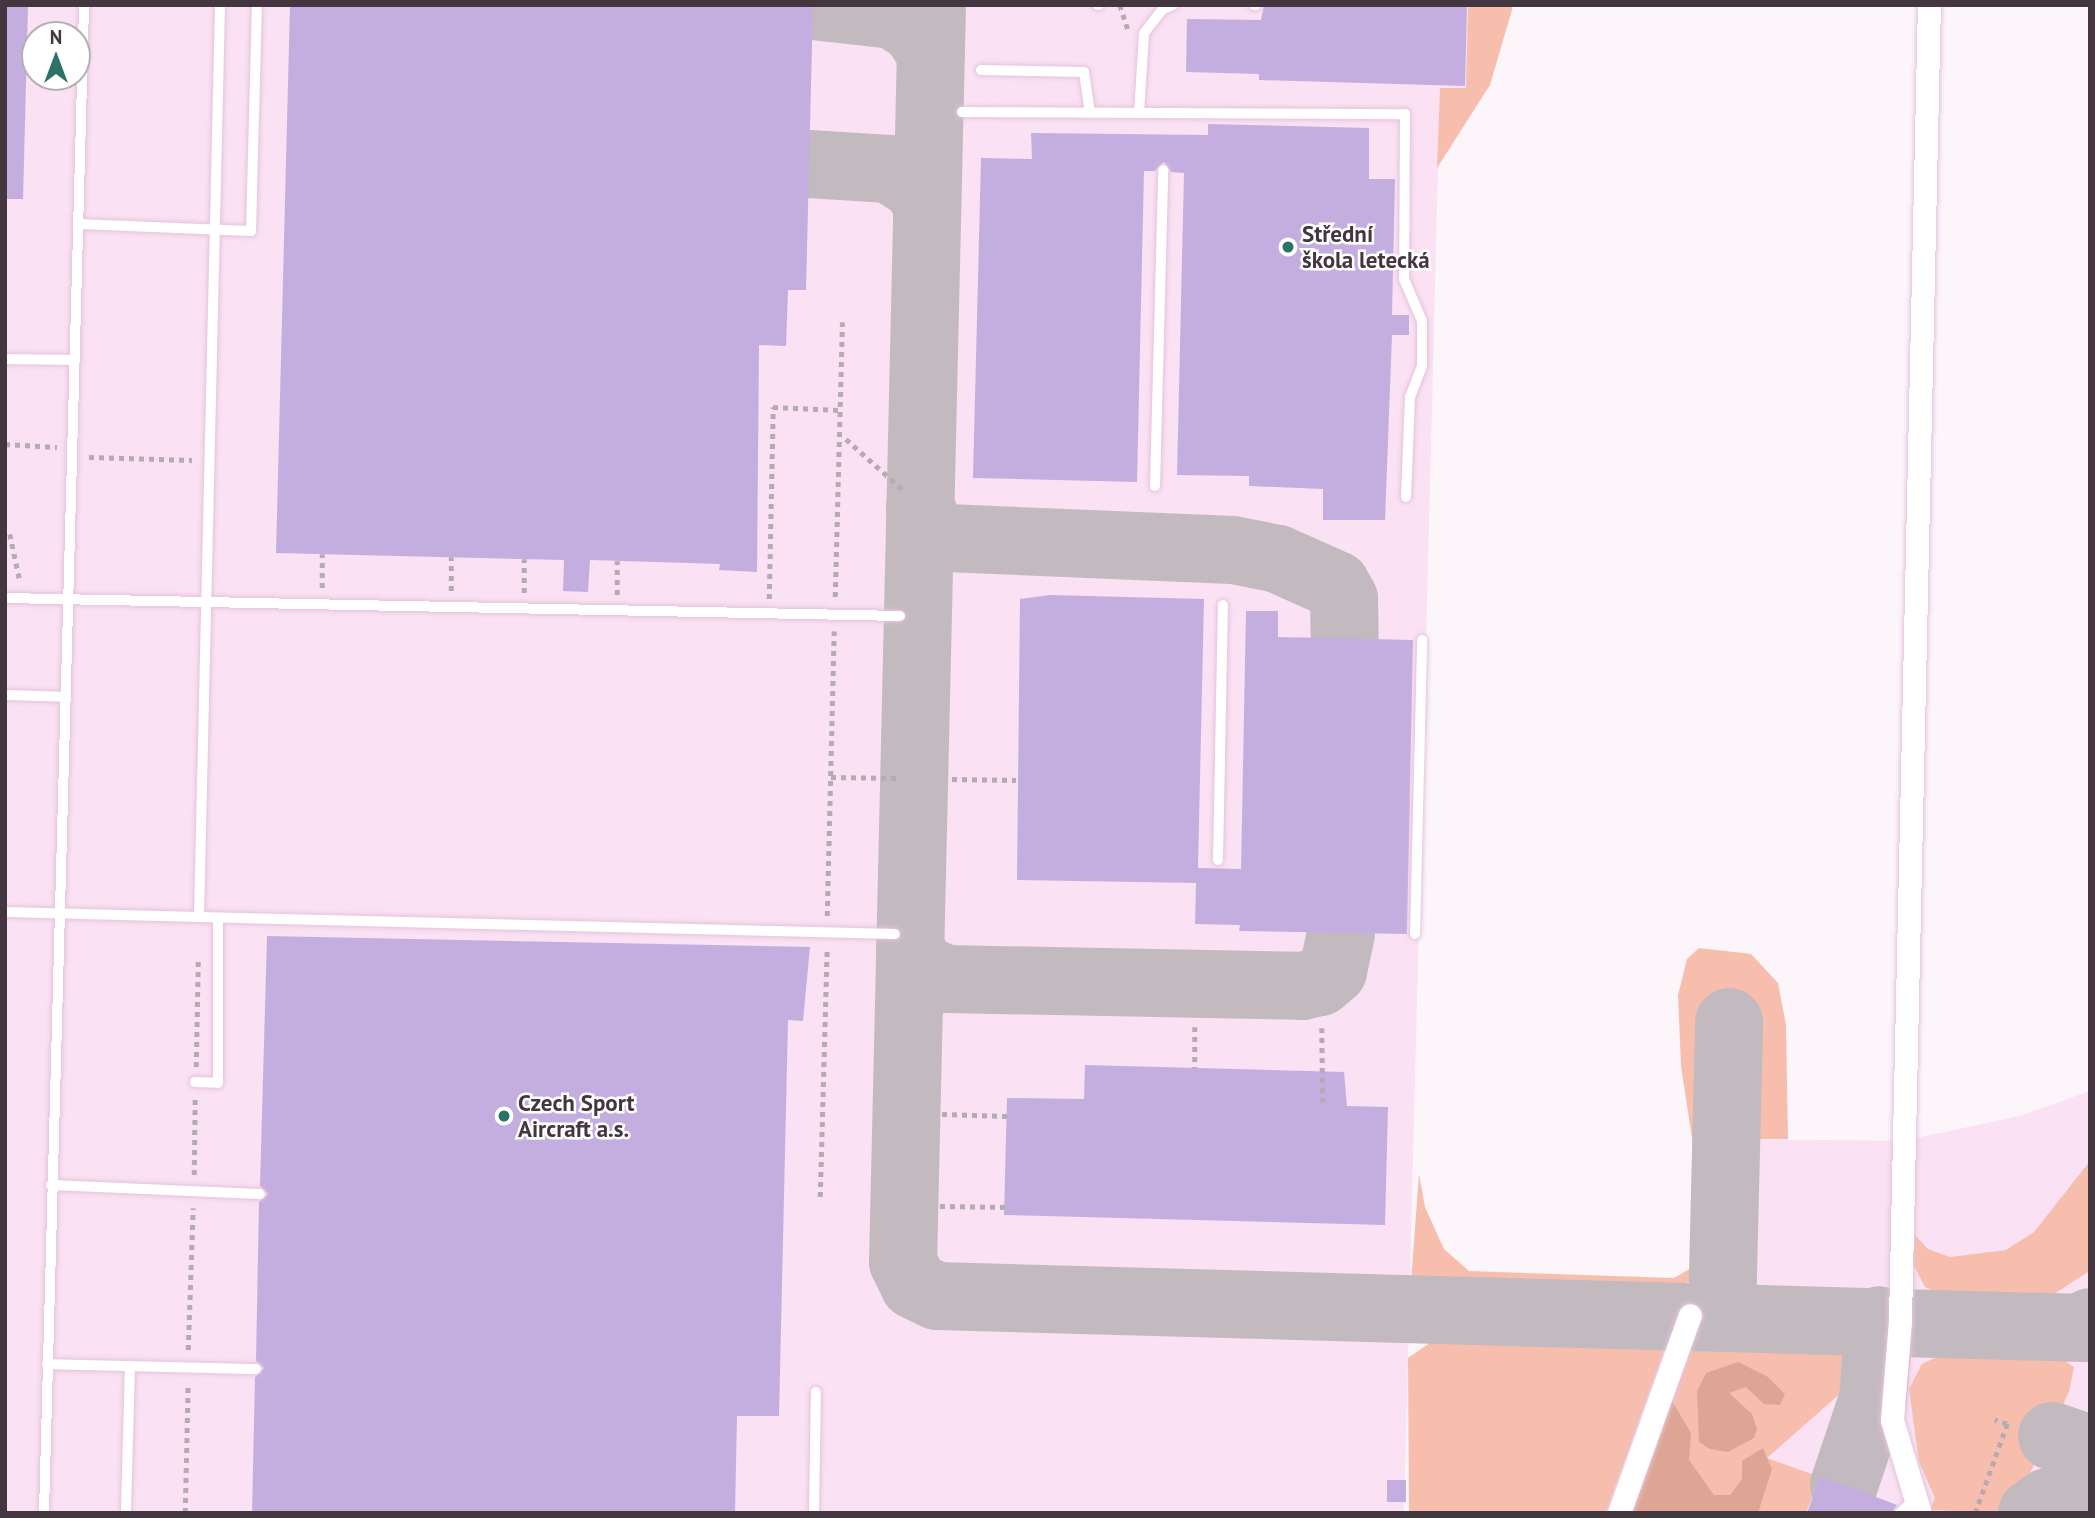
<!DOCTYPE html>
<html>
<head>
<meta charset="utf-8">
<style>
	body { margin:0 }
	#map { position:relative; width:2095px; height:1518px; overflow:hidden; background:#fcf5fa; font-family:"PT Sans",sans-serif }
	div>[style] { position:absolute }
	.built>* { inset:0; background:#fae1f3 }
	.green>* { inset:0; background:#f7bead }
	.forest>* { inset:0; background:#dea594 }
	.taxiway>* { height:68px; margin:-34px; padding:0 34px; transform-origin:34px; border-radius:34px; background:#c3bac0 }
	.building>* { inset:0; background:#c4aee0; transform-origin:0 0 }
	.path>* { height:4.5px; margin-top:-2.25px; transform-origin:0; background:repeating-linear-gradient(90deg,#b5acb2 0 5px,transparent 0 10px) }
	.roads { filter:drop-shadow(0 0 2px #e5c3db) drop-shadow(0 0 2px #e5c3db) }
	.service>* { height:10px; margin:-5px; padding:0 5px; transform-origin:5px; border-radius:5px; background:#fff }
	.minor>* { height:23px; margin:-11.5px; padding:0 11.5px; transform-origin:11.5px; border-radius:11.5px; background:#fff }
	.dots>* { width:19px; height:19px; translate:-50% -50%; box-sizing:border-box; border:4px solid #fff; border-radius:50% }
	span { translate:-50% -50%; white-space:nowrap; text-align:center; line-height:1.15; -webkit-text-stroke:5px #fff; paint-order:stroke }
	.poi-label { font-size:23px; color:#43363f; font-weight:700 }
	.left { translate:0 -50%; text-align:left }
	.frame { position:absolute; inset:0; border:7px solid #43363f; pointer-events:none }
	.north { position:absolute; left:21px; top:21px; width:70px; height:70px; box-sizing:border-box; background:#fff; border:2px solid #b4afb2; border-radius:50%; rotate:0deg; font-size:19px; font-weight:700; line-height:28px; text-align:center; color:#43363f }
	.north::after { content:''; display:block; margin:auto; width:24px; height:32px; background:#2d7267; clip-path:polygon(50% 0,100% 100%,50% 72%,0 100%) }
</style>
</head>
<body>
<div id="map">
	<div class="built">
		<div style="clip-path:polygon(evenodd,5px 5px,1468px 5px,1467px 88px,1440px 88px,1404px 1513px,5px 1513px,5px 5px,35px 35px,77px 35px,77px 77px,35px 77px,35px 35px)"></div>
		<div style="clip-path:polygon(2090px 1091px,2090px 1513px,1686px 1513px,1735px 1315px,1737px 1139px,1902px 1141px,2020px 1116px)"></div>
	</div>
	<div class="green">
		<div style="clip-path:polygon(1468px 5px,1512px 5px,1512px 10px,1490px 85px,1437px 168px,1440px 88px,1466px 88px)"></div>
		<div style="clip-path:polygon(1699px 948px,1751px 954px,1778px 983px,1786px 1025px,1788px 1139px,1737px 1139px,1743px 1019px,1717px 1018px,1710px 1241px,1698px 1278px,1679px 1286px,1411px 1282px,1419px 1174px,1425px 1207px,1444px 1249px,1469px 1271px,1674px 1278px,1693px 1267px,1703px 1210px,1681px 1066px,1678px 995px,1687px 959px)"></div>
		<div style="clip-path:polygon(2090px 1161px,2088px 1272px,2051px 1296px,1944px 1295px,1925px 1287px,1910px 1258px,1911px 1231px,1928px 1249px,1950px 1257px,2006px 1250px,2034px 1232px)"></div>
		<div style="clip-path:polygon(1440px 1336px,1667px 1343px,1606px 1513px,1409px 1513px,1408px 1358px)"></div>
		<div style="clip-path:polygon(1690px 1344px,1829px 1346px,1847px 1357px,1852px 1375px,1843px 1391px,1767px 1458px,1820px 1477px,1806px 1513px,1630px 1513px)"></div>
		<div style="clip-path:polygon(1953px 1349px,2050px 1351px,2074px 1367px,2069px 1392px,2011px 1513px,1930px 1510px,1935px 1498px,1919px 1462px,1909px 1389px,1922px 1364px)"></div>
	</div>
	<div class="forest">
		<div style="clip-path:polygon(1738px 1362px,1768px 1377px,1785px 1394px,1780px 1405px,1764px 1404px,1746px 1387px,1729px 1393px,1752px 1414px,1757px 1429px,1754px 1438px,1728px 1452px,1710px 1449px,1699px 1442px,1697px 1391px,1706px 1373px)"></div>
		<div style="clip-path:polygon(1672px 1401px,1691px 1433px,1689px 1460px,1714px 1495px,1730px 1495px,1742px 1479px,1742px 1461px,1763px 1448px,1772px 1469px,1758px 1513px,1630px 1513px)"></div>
	</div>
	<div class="taxiway">
		<div style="left:932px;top:5px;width:1257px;rotate:91.32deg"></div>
		<div style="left:903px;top:1262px;width:25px;rotate:64deg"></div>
		<div style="left:914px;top:1285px;width:25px;rotate:26deg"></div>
		<div style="left:937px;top:1296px;width:1149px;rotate:1.6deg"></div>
		<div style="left:2086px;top:1328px;width:7px;rotate:-56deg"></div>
		<div style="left:813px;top:6px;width:81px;rotate:6.4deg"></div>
		<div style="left:893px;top:15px;width:27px;rotate:33deg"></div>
		<div style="left:916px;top:30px;width:28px;rotate:58deg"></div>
		<div style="left:809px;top:164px;width:80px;rotate:3.6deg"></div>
		<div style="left:889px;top:169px;width:32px;rotate:32deg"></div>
		<div style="left:916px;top:186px;width:22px;rotate:60deg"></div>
		<div style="left:920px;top:507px;width:27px;rotate:63deg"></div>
		<div style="left:932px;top:531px;width:16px;rotate:27deg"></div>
		<div style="left:946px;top:538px;width:287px;rotate:2.4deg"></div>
		<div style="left:1233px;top:550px;width:46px;rotate:11.3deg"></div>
		<div style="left:1278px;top:559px;width:64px;rotate:24.1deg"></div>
		<div style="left:1336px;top:585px;width:16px;rotate:60deg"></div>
		<div style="left:1344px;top:599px;width:39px;rotate:89deg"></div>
		<div style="left:910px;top:949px;width:24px;rotate:57deg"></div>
		<div style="left:923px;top:969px;width:25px;rotate:23deg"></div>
		<div style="left:946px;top:979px;width:356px;rotate:1.1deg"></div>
		<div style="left:1302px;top:986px;width:18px;rotate:-13deg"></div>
		<div style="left:1320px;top:982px;width:17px;rotate:-40deg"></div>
		<div style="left:1333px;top:971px;width:39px;rotate:-78deg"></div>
		<div style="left:1722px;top:1315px;width:293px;rotate:-88.6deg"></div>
		<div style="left:2052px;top:1436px;width:40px;rotate:18.9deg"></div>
		<div style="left:1844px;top:1485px;width:91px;rotate:-71.4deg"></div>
		<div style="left:1873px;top:1399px;width:79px;rotate:-85.7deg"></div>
		<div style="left:2032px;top:1513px;width:19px;rotate:-35deg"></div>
		<div style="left:2048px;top:1502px;width:35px;rotate:18deg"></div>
	</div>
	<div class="building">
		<div style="clip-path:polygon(5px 5px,28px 5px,23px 199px,5px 199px)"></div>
		<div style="clip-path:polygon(290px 5px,813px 5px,806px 290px,788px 290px,786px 346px,759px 345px,757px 572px,719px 570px,720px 564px,590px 560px,588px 592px,563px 591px,564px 560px,276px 553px)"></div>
		<div style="clip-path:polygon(1264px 5px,1467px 5px,1465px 86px,1259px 80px,1259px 74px,1186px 72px,1187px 19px,1261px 20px)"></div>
		<div style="clip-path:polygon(1208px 124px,1369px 128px,1369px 179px,1395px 179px,1392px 315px,1409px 315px,1409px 335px,1392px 335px,1385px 520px,1323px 520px,1323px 489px,1249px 486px,1249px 476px,1177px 475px,1184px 173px,1171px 172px,1164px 162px,1155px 171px,1144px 171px,1137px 482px,973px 478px,981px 158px,1032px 159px,1031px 133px,1208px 135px)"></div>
		<div style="clip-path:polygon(1050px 595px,1204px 599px,1198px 868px,1241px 869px,1246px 611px,1278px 611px,1278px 637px,1413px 640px,1407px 934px,1239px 931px,1240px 925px,1195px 924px,1196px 883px,1017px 880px,1020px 599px)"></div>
		<div style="clip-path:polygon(267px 936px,810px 947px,803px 1021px,788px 1020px,779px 1416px,737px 1416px,735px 1513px,252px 1513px,255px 1377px,264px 1368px,256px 1361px,259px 1202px,268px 1194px,260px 1186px)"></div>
		<div style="clip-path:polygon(1085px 1065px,1344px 1072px,1347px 1106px,1388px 1107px,1385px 1225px,1004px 1215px,1007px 1098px,1084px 1099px)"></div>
		<div style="clip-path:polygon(1820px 1477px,1844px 1485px,1897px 1505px,1892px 1513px,1807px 1513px)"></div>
		<div style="left:1387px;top:1480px;width:19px;height:22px"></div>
	</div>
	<div class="path">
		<div style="left:1120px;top:5px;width:26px;rotate:72deg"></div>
		<div style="left:846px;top:439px;width:76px;rotate:41.8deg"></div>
		<div style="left:5px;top:444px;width:52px;rotate:3.3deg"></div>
		<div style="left:89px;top:457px;width:103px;rotate:1.7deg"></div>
		<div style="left:10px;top:534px;width:48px;rotate:78deg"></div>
		<div style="left:322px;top:588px;width:34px;rotate:-90deg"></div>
		<div style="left:451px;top:591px;width:34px;rotate:-90deg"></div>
		<div style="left:524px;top:593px;width:34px;rotate:-90deg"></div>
		<div style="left:617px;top:595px;width:34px;rotate:-90deg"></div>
		<div style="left:835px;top:597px;width:275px;rotate:-88.5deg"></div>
		<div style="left:769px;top:599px;width:192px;rotate:-88.8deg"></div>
		<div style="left:773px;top:407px;width:67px;rotate:2.6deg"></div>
		<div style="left:831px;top:777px;width:65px;rotate:0.9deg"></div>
		<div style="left:952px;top:779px;width:64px;rotate:0.9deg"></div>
		<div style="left:827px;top:916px;width:285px;rotate:-88.6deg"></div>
		<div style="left:1195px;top:1027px;width:41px;rotate:90deg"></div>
		<div style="left:1322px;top:1028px;width:77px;rotate:89.3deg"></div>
		<div style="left:196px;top:1067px;width:107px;rotate:-88.9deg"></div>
		<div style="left:942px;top:1114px;width:65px;rotate:1.8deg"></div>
		<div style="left:194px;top:1175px;width:79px;rotate:-89.3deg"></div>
		<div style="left:820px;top:1197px;width:248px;rotate:-88.4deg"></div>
		<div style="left:940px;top:1206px;width:65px;rotate:0.9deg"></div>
		<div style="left:188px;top:1350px;width:142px;rotate:-88deg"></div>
		<div style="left:185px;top:1513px;width:130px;rotate:-88.7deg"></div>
		<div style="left:1975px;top:1513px;width:95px;rotate:-70.2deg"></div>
		<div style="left:2007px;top:1424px;width:13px;rotate:-162deg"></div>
	</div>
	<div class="roads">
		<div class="service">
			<div style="left:220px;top:5px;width:912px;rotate:91.32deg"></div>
			<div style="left:199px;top:917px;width:696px;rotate:1.4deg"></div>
			<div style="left:1098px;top:5px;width:1px"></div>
			<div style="left:1254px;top:5px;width:2px"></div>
			<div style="left:981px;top:70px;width:103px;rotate:1.1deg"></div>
			<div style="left:1084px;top:72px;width:41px;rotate:81.7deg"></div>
			<div style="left:962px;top:112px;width:443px;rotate:0.3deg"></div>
			<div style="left:1405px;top:114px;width:165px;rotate:90.3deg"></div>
			<div style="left:1404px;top:279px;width:46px;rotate:66.8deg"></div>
			<div style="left:1422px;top:321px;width:45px;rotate:90deg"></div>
			<div style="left:1422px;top:366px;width:33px;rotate:111deg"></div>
			<div style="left:1410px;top:397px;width:100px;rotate:92.3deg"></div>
			<div style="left:1139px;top:113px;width:80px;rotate:-86.4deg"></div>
			<div style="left:1144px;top:33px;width:31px;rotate:-52deg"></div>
			<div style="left:1163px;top:9px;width:11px;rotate:-22deg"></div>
			<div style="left:78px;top:224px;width:173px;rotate:2.3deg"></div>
			<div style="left:251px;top:231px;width:226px;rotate:-88.5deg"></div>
			<div style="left:5px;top:359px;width:69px;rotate:0.8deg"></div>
			<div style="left:1155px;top:486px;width:316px;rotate:-88.5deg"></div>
			<div style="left:5px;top:598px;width:895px;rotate:1.15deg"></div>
			<div style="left:5px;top:695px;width:59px;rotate:1.9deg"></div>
			<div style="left:1218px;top:860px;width:255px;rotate:-88.9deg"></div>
			<div style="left:5px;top:912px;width:194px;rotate:1.5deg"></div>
			<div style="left:1415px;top:934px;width:294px;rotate:-88.6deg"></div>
			<div style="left:195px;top:1082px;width:23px;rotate:2deg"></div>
			<div style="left:218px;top:1083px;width:165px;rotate:-90deg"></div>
			<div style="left:51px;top:1185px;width:209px;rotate:2.5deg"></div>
			<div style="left:47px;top:1364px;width:83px;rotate:1.4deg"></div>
			<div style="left:130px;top:1366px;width:147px;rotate:91.6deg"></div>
			<div style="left:130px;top:1366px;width:126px;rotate:1.4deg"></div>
			<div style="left:44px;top:1513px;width:1509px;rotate:-88.48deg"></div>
			<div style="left:814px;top:1513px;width:121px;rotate:-89.1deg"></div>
			<div style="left:1900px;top:1513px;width:22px;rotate:-43deg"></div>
		</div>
		<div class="minor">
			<div style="left:1919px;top:1510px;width:94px;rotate:-106.7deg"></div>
			<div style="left:1892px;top:1420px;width:100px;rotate:-85.4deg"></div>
			<div style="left:1900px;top:1320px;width:1315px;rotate:-88.74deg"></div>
			<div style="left:1619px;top:1513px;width:210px;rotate:-70.3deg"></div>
		</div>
	</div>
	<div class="dots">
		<div style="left:1288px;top:247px;background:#2d7267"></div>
		<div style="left:504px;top:1116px;background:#2d7267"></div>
	</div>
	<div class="poi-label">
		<span class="left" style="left:1302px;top:247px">Střední<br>škola letecká</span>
		<span class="left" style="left:518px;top:1116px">Czech Sport<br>Aircraft a.s.</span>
	</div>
	<div class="frame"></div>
	<div class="north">N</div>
</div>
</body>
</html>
